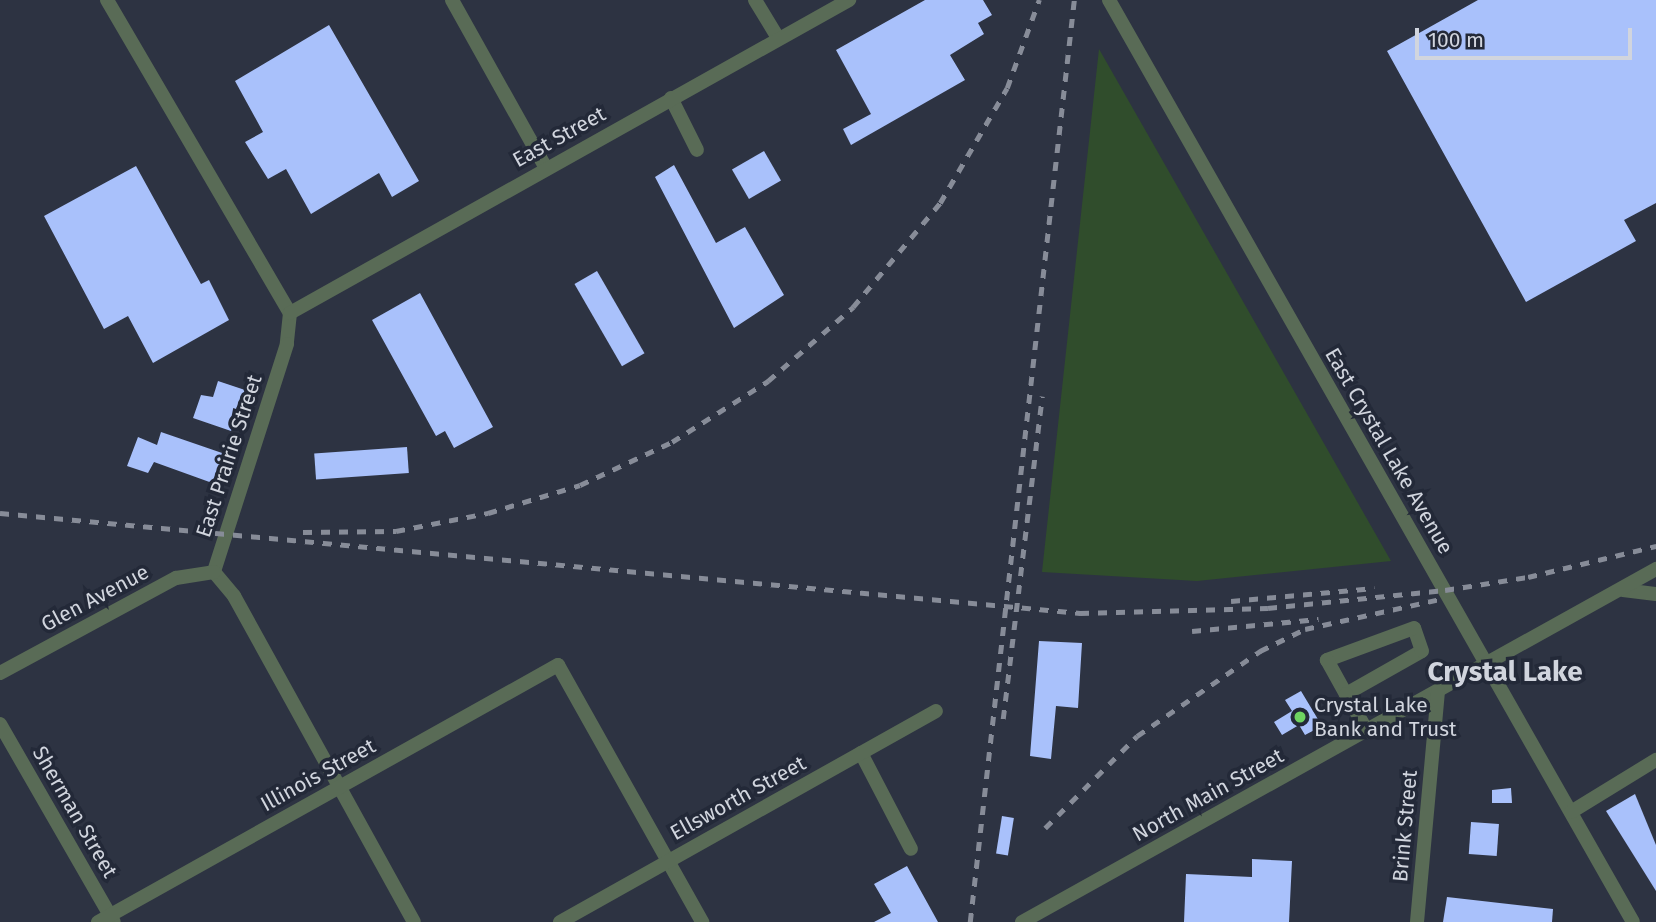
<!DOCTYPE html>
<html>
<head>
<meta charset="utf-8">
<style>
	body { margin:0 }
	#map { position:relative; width:1656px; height:922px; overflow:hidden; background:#2d3342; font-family:"Fira Sans",sans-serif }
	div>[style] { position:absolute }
	.green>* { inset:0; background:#304d2c }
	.building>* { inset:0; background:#a9c1fb; transform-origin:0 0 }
	.minor>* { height:14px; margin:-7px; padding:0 7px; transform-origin:7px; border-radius:7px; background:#596b56 }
	.rail>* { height:4.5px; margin-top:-2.25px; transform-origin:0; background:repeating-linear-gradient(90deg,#878c98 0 9px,transparent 0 18px) }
	.dots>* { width:19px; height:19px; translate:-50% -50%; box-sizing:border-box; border:4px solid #232938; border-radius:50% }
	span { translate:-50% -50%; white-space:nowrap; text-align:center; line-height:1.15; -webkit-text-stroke:7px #232938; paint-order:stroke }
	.street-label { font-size:21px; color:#d1d5de }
	.poi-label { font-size:21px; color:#d1d5de }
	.left { translate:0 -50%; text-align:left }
	.district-label { font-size:28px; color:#d1d5de; font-weight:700 }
	.scale { position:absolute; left:1415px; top:28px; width:217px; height:32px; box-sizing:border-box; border:4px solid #d1d5de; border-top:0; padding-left:9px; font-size:21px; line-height:24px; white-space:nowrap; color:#d1d5de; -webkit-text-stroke:5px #232938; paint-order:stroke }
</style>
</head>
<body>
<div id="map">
	<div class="green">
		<div style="clip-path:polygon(1099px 49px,1391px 561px,1197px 581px,1042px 572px)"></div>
	</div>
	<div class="building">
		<div style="clip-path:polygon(925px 0,983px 0,992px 15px,978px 23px,984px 34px,950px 55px,965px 80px,851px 145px,843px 129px,871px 114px,836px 50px)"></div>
		<div style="clip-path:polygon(1478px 0,1656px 0,1656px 203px,1624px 220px,1636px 241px,1526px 302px,1387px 51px)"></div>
		<div style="clip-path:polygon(329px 25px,419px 181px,392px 197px,379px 173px,311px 214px,286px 169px,268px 179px,245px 142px,263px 132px,235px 81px)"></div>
		<div style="left:764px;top:151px;width:34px;height:37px;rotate:60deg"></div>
		<div style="clip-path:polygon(674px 165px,716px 243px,745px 227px,784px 295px,734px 328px,655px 177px)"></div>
		<div style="clip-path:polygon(136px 166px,201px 284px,209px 280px,229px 320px,153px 363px,128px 316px,104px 329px,44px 216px)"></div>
		<div style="left:597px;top:271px;width:95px;height:26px;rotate:60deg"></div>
		<div style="clip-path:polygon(420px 293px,493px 427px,454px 448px,445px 431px,436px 436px,372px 320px)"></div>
		<div style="clip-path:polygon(218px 381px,245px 390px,231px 431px,193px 418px,201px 395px,213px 397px)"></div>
		<div style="clip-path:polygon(161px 432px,225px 454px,215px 484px,154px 462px,148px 473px,127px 466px,138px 437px,157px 445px)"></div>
		<div style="left:407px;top:447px;width:26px;height:93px;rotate:86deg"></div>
		<div style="clip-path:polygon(1039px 641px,1082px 643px,1078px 708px,1056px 706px,1051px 759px,1030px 756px)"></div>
		<div style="clip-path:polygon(1301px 691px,1322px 726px,1305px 735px,1299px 725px,1282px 735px,1274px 722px,1292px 711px,1285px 700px)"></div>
		<div style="clip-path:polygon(1511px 788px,1512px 803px,1492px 803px,1492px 790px)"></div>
		<div style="clip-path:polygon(1635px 794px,1656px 845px,1656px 891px,1606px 811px)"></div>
		<div style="left:1002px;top:816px;width:12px;height:38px;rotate:9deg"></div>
		<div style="left:1471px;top:822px;width:28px;height:32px;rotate:4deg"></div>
		<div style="clip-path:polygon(1252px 859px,1292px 861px,1289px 922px,1184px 922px,1186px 874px,1252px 877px)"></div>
		<div style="clip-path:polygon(907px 866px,938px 922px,874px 922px,891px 913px,874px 884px)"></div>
		<div style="clip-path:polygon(1447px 897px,1553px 909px,1552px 922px,1443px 922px)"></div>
	</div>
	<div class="minor">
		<div style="left:107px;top:0;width:363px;rotate:59.7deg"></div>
		<div style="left:290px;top:313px;width:31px;rotate:96deg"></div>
		<div style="left:287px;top:344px;width:239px;rotate:107.8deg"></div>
		<div style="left:452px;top:0;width:193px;rotate:60.8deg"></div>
		<div style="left:755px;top:0;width:44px;rotate:58.8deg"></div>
		<div style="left:1109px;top:0;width:1060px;rotate:60.39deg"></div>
		<div style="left:671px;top:98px;width:58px;rotate:63.4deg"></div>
		<div style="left:290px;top:313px;width:641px;rotate:-29.25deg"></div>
		<div style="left:214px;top:572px;width:31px;rotate:50deg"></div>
		<div style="left:234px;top:596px;width:372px;rotate:61.1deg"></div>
		<div style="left:1623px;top:590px;width:33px;rotate:7deg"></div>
		<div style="left:0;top:673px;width:200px;rotate:-28.4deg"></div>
		<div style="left:176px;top:578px;width:38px;rotate:-9deg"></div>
		<div style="left:1346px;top:694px;width:87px;rotate:-29.5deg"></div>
		<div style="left:1422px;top:651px;width:24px;rotate:-109deg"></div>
		<div style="left:1414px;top:628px;width:93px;rotate:159.8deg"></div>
		<div style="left:1327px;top:660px;width:39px;rotate:61deg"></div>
		<div style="left:1346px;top:694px;width:43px;rotate:60.4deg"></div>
		<div style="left:0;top:724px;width:228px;rotate:60.1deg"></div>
		<div style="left:861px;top:753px;width:108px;rotate:62.5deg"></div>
		<div style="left:1571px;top:812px;width:100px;rotate:-31.5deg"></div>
		<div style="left:98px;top:922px;width:527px;rotate:-29.19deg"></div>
		<div style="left:558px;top:665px;width:295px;rotate:60.7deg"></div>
		<div style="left:560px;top:922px;width:431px;rotate:-29.3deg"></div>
		<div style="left:1022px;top:922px;width:726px;rotate:-29.11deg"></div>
		<div style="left:1417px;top:922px;width:232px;rotate:-84.8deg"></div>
	</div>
	<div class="rail">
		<div style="left:0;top:513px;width:1085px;rotate:5.29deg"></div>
		<div style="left:1080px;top:613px;width:188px;rotate:-1.5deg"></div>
		<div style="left:1268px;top:608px;width:178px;rotate:-5.8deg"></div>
		<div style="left:1445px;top:590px;width:84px;rotate:-8.9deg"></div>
		<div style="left:1528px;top:577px;width:132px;rotate:-13.6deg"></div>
		<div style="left:303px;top:532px;width:93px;rotate:-0.6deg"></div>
		<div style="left:396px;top:531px;width:94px;rotate:-11.1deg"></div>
		<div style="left:488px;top:513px;width:96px;rotate:-16.9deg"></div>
		<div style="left:580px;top:485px;width:102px;rotate:-25.1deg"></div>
		<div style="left:672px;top:442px;width:114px;rotate:-32.4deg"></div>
		<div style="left:768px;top:381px;width:113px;rotate:-41deg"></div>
		<div style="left:853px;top:307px;width:136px;rotate:-50.1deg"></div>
		<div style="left:940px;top:203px;width:133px;rotate:-59.8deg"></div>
		<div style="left:1007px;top:88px;width:94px;rotate:-70deg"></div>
		<div style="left:1231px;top:601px;width:144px;rotate:-5.2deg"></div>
		<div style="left:1192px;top:631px;width:127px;rotate:-5.4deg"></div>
		<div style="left:1003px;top:719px;width:325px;rotate:-83.1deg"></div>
		<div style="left:1045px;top:828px;width:130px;rotate:-45deg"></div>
		<div style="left:1137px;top:736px;width:150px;rotate:-34.6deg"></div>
		<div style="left:1260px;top:651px;width:50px;rotate:-26.1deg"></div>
		<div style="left:1305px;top:629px;width:138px;rotate:-12.5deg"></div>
		<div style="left:970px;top:922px;width:928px;rotate:-83.56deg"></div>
	</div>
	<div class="dots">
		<div style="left:1300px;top:717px;background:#6ed361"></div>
	</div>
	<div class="street-label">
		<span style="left:559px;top:137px;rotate:-29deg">East Street</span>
		<span style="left:1389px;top:451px;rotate:60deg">East Crystal Lake Avenue</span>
		<span style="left:229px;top:456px;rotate:-72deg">East Prairie Street</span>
		<span style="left:95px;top:598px;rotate:-28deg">Glen Avenue</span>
		<span style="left:318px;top:775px;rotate:-29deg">Illinois Street</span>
		<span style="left:1208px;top:795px;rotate:-29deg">North Main Street</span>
		<span style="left:738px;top:798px;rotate:-29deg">Ellsworth Street</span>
		<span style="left:75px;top:812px;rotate:60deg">Sherman Street</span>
		<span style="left:1405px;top:826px;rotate:-85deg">Brink Street</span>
	</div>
	<div class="poi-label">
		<span class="left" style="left:1314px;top:717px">Crystal Lake<br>Bank and Trust</span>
	</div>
	<div class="district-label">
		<span style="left:1505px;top:672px">Crystal Lake</span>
	</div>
	<div class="scale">100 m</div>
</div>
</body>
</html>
